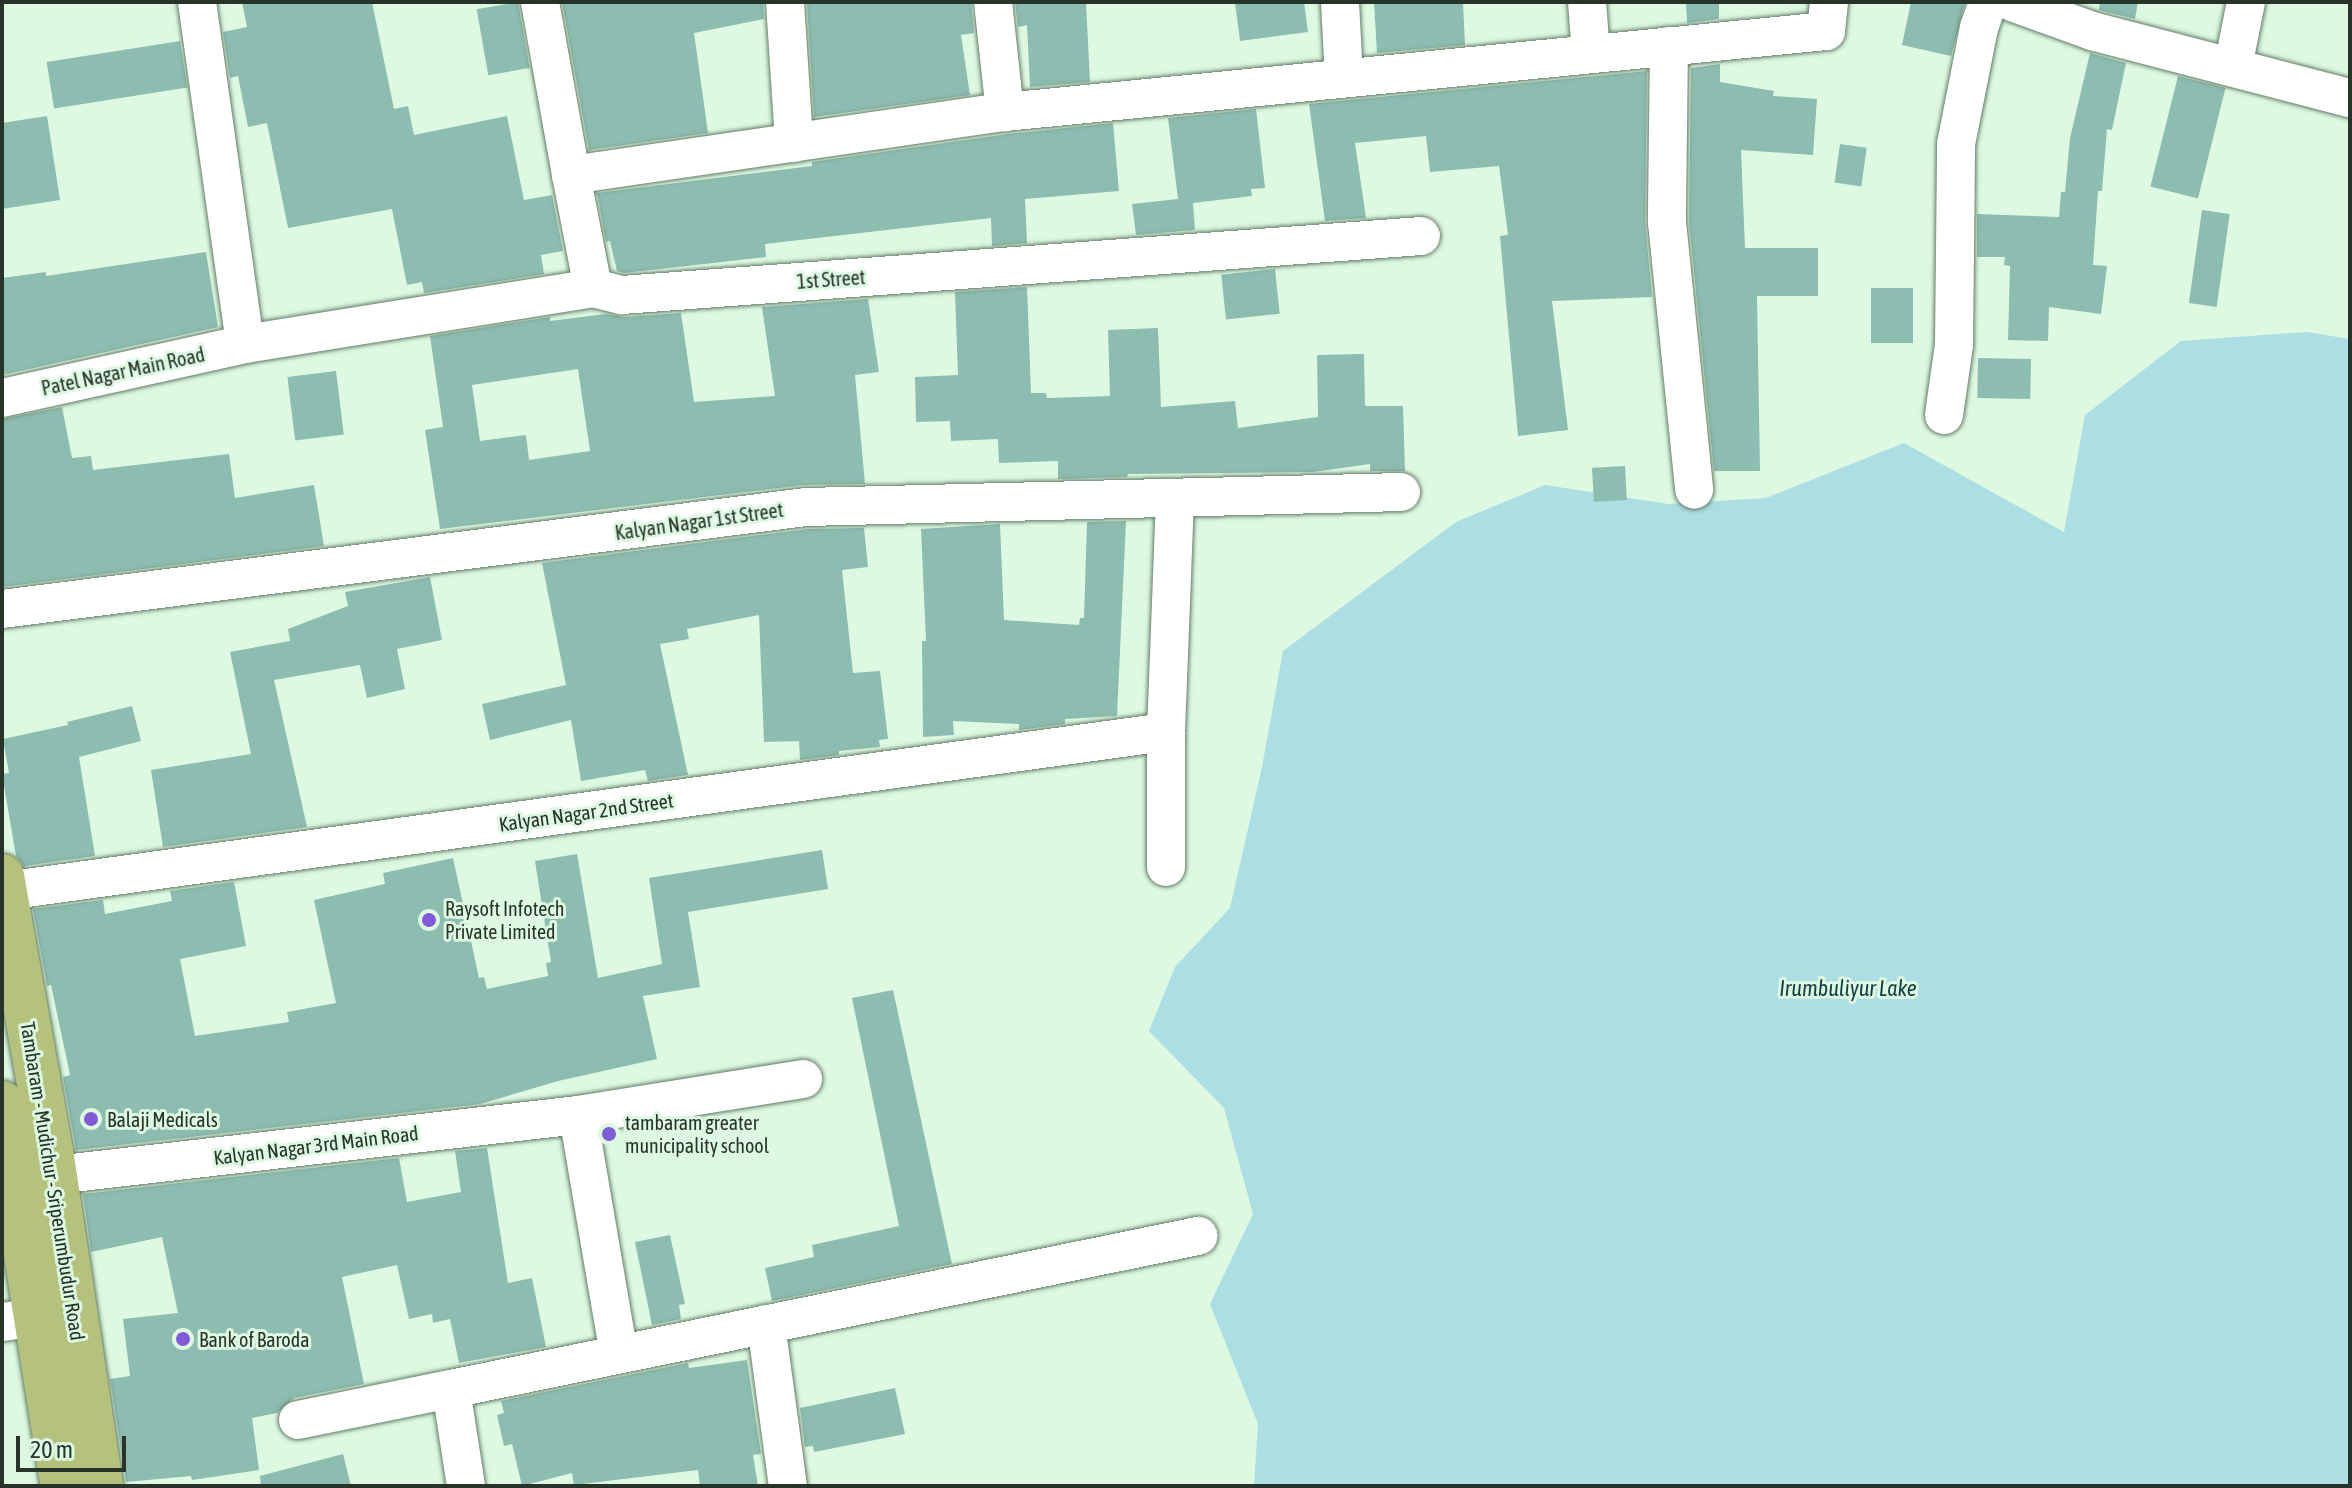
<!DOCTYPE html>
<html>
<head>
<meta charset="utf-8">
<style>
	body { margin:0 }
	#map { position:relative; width:2352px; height:1488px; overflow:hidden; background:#def9e2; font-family:"Asap Condensed",sans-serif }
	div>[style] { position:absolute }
	.water>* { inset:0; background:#acdee4 }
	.building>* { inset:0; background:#8dbcb0; transform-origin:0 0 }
	.roads { filter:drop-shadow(0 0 2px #637b66) drop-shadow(0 0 2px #637b66) }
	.minor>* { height:38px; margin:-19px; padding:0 19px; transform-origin:19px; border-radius:19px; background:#fff }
	.major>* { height:44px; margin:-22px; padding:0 22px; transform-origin:22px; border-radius:22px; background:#b5c27d }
	.dots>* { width:22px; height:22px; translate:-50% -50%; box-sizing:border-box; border:4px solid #def9e2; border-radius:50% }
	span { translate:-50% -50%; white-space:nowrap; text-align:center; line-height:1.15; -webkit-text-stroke:6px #def9e2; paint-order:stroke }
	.street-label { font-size:20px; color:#28332a }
	.poi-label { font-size:20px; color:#28332a }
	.left { translate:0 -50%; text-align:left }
	.water-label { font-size:22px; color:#124045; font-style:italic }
	.frame { position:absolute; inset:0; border:4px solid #28332a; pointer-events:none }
	.scale { position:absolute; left:16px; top:1436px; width:110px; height:36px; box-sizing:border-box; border:4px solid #28332a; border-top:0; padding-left:10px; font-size:24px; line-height:28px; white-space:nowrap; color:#28332a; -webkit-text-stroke:6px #def9e2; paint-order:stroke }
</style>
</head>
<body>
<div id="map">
	<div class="water">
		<div style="clip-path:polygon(2307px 332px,2350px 339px,2350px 1486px,1254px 1486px,1258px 1424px,1210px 1304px,1253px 1214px,1224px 1108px,1149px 1031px,1175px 967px,1230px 908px,1262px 767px,1283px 651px,1456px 522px,1545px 485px,1668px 504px,1766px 498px,1904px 443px,2064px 532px,2085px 415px,2181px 341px)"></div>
	</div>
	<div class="building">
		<div style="clip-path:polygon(242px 2px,372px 2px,394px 109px,408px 106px,414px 135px,507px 116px,524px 200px,552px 195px,563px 251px,541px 255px,544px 274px,424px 293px,422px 282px,407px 285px,392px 209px,288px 228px,267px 123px,248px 127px,238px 76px,230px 78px,223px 32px,247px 27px)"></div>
		<div style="left:518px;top:2px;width:67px;height:42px;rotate:80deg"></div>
		<div style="clip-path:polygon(562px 2px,763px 2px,764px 19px,694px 33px,708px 133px,589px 150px)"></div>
		<div style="clip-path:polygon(807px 2px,971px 2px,974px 33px,961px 35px,970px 95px,814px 117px)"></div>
		<div style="clip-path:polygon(1015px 2px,1086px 2px,1090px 82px,1030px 87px,1027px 25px,1018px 27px)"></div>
		<div style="clip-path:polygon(1235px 2px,1304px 2px,1308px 32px,1240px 41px)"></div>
		<div style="clip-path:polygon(1374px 2px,1463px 2px,1465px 45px,1377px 53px)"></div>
		<div style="clip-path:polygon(1686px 2px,1719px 2px,1719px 19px,1687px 23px)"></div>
		<div style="clip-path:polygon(1911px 2px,1965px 2px,1951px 56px,1902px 45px)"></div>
		<div style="clip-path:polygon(2100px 2px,2138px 2px,2135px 19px,2099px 10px)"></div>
		<div style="left:180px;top:41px;width:47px;height:135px;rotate:81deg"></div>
		<div style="clip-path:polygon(2090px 53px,2126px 63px,2112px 130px,2107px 129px,2102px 191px,2098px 191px,2093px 265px,2107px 266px,2101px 314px,2049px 307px,2048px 341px,2008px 340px,2010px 266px,2004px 265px,2005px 257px,1977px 257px,1977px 214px,2059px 217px,2061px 192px,2065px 192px,2070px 138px)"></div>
		<div style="clip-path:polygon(1720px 64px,1720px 82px,1774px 91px,1773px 96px,1817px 99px,1813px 155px,1741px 150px,1745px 248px,1818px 248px,1818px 296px,1757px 296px,1760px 471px,1714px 471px,1689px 221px,1691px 68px)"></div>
		<div style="clip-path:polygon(1647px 71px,1645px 222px,1652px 297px,1552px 301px,1568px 430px,1518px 436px,1500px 236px,1508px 235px,1499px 166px,1430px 172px,1426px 136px,1355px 143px,1366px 218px,1325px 221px,1309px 104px)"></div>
		<div style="left:2178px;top:76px;width:49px;height:114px;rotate:14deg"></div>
		<div style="clip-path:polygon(1256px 109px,1265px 188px,1251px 189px,1252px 196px,1193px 203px,1195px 230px,1136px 235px,1132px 204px,1178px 199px,1168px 118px)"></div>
		<div style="clip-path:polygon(47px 116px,60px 200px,2px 209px,2px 123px)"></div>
		<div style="clip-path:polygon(1113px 123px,1119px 191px,1025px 199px,1027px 243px,992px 246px,991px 218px,765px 244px,766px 257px,624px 273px,617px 271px,610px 241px,606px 242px,597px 193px,812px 166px,812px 162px,1008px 134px)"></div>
		<div style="left:1840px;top:144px;width:27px;height:39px;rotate:8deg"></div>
		<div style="left:2202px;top:210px;width:28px;height:94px;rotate:8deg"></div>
		<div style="clip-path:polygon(206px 252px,218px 327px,2px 375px,2px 278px,46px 272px,46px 276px)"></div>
		<div style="left:1275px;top:269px;width:45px;height:54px;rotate:84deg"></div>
		<div style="clip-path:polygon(1027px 287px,1031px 393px,1046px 393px,1047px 398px,1110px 396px,1108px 330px,1158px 328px,1161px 407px,1235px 401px,1238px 428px,1318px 417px,1317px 355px,1364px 354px,1365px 406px,1403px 406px,1405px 471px,1370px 471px,1370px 464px,1313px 472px,1128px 474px,1127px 477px,1058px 479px,1058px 461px,999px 463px,998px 439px,951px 441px,950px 421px,916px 422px,915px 377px,958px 375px,955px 292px)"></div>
		<div style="left:1871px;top:288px;width:42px;height:55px"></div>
		<div style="clip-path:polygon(evenodd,868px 299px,879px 372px,855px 375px,865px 484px,803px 485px,440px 529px,425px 430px,443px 427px,430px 336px,550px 317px,550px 321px,606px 314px,624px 317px,681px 313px,694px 402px,775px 396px,762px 307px,868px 299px,578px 369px,590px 451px,529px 460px,526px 435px,480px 441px,472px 385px,578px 369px)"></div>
		<div style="left:1978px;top:358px;width:53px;height:40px;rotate:1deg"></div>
		<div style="left:336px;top:371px;width:64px;height:49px;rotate:83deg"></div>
		<div style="clip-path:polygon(62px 407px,72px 458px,91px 456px,93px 470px,229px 454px,235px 498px,314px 485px,324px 546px,2px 587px,2px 419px)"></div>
		<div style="left:1625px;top:466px;width:34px;height:33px;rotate:87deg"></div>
		<div style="clip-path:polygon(1126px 521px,1117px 716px,1065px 719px,1065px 724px,1019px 730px,1019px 724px,953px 721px,954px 735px,923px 737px,922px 641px,926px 641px,921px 529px,1000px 524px,1004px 620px,1079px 625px,1080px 618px,1084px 618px,1087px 522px)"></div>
		<div style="clip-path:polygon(864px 528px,868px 567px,842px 570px,853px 673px,880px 671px,888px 739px,879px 740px,880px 747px,839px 751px,839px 755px,800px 760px,799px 741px,764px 742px,759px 615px,687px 629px,689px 639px,660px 644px,688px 775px,648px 781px,645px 770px,581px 781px,571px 720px,490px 740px,482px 704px,566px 685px,542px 563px,808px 529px)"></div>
		<div style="clip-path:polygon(430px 577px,442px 640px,397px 649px,405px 689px,367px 698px,360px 665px,274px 680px,307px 827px,163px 847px,151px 770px,251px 754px,230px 652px,290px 641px,288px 629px,348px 606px,345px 592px)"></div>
		<div style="clip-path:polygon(132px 706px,141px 741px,79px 757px,95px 856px,24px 866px,16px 856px,2px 774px,9px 773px,3px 739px,68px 725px,67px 722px)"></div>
		<div style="clip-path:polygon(822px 850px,828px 889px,688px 912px,700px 987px,643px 996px,657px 1059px,558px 1081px,480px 1104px,76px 1150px,63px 1077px,70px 1075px,51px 985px,47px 986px,33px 909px,103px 900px,105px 914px,172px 901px,170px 891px,234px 882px,246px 946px,180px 959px,195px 1036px,289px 1022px,287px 1012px,336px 1003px,314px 900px,385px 884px,383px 873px,453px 858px,479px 978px,484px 977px,487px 989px,548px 976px,546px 963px,551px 962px,535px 861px,577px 854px,598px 978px,662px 964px,649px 878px)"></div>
		<div style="clip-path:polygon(893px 990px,952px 1264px,772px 1301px,765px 1268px,814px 1257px,812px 1245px,899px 1226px,852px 998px)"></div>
		<div style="clip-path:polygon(487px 1148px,508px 1283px,532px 1278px,546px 1347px,459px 1363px,450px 1319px,433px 1323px,432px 1314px,409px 1319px,397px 1265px,342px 1277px,364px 1384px,294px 1398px,277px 1413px,252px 1418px,259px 1470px,192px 1480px,191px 1476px,126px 1482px,110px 1379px,130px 1376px,123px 1319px,178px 1313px,162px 1237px,91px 1252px,83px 1194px,399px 1158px,407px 1202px,461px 1192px,455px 1151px)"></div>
		<div style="clip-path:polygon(670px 1235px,685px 1304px,679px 1305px,681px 1319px,652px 1325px,635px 1242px)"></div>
		<div style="clip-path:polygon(747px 1360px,761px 1454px,753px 1455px,758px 1486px,700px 1486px,698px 1470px,574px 1485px,572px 1473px,522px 1486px,512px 1444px,504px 1446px,497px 1415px,504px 1413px,501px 1401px,688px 1363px,689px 1368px)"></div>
		<div style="clip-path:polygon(895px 1388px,905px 1434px,814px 1452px,813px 1446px,805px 1447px,800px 1408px)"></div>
		<div style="clip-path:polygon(343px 1454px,351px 1486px,261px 1486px,260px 1476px)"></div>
	</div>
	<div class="roads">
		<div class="minor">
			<div style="left:197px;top:2px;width:345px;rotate:82deg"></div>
			<div style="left:540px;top:2px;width:176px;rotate:79.8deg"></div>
			<div style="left:785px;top:2px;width:141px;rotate:86.3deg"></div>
			<div style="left:993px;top:2px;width:111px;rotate:83.8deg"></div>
			<div style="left:1340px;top:2px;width:76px;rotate:87deg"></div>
			<div style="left:1587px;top:2px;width:52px;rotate:85.6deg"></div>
			<div style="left:2012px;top:2px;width:85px;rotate:19.9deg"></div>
			<div style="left:2092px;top:31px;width:267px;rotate:14.6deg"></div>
			<div style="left:1669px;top:46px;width:176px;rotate:90.7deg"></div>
			<div style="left:1667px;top:222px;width:269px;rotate:84.2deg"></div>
			<div style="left:2233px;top:67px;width:66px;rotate:-78.7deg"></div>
			<div style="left:593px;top:288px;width:115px;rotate:-101deg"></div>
			<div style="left:571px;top:175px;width:439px;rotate:-8.3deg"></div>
			<div style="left:1005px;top:112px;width:825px;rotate:-5.63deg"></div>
			<div style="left:1826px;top:31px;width:29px;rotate:-84deg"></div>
			<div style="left:2px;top:398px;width:249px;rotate:-12.5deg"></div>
			<div style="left:245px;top:344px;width:352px;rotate:-9.1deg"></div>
			<div style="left:593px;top:288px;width:30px;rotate:14deg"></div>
			<div style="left:622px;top:295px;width:801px;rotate:-4.22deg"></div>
			<div style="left:1944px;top:415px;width:71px;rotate:-81.9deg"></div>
			<div style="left:1954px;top:345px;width:201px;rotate:-89.4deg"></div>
			<div style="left:1956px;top:144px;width:118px;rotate:-78.8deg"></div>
			<div style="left:1979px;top:28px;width:28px;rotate:-71deg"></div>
			<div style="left:2px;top:609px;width:810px;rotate:-7.23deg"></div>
			<div style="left:806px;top:507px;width:595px;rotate:-1.44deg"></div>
			<div style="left:1166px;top:867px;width:135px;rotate:-90deg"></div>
			<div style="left:1166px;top:732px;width:234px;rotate:-87.8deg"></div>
			<div style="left:5px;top:891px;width:1172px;rotate:-7.8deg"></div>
			<div style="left:578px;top:1115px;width:242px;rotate:80.3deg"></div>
			<div style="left:55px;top:1175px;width:526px;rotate:-6.54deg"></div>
			<div style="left:578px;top:1115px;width:228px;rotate:-9.1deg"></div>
			<div style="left:2px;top:1322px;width:35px;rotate:-8deg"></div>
			<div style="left:766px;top:1324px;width:163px;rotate:82.3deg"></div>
			<div style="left:298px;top:1420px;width:156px;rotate:-11.5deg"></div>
			<div style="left:466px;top:1486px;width:98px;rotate:-98.8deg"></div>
			<div style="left:451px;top:1389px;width:763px;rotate:-11.58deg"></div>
		</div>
		<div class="major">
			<div style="left:2px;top:876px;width:278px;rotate:79.9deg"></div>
			<div style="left:51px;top:1150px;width:340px;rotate:81.5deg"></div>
			<div style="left:2px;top:1103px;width:388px;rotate:81deg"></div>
		</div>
	</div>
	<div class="dots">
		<div style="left:429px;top:920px;background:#7f5cd6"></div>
		<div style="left:91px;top:1119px;background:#7f5cd6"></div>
		<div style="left:609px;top:1134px;background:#7f5cd6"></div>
		<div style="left:183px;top:1339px;background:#7f5cd6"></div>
	</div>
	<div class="street-label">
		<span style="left:831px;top:279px;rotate:-4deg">1st Street</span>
		<span style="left:123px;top:371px;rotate:-12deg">Patel Nagar Main Road</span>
		<span style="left:699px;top:521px;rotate:-8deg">Kalyan Nagar 1st Street</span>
		<span style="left:586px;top:812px;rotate:-8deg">Kalyan Nagar 2nd Street</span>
		<span style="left:316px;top:1145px;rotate:-7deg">Kalyan Nagar 3rd Main Road</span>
		<span style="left:53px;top:1181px;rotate:81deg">Tambaram - Mudichur - Sriperumbudur Road</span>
	</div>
	<div class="poi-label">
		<span class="left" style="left:445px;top:920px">Raysoft Infotech<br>Private Limited</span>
		<span class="left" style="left:107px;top:1119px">Balaji Medicals</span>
		<span class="left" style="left:625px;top:1134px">tambaram greater<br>municipality school</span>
		<span class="left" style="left:199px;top:1339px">Bank of Baroda</span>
	</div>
	<div class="water-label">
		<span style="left:1848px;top:989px">Irumbuliyur Lake</span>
	</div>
	<div class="frame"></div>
	<div class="scale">20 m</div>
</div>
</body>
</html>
